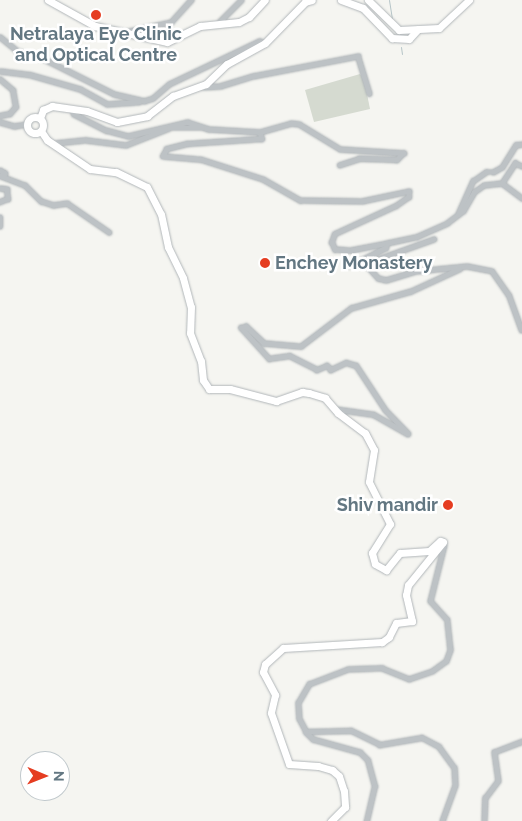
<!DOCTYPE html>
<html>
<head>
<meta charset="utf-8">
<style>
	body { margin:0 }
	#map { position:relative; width:522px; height:821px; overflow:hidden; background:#f5f5f1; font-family:Raleway,sans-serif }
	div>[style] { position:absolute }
	.green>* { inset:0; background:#d5dad0 }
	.stream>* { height:1px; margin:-0.5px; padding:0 0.5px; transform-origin:0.5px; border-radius:0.5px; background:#b5c4c7 }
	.roads { filter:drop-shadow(0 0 1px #b1b6b9) drop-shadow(0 0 1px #b1b6b9) }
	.minor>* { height:4.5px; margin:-2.25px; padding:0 2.25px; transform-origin:2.25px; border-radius:2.25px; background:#bdc2c5 }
	.tertiary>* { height:5px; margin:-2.5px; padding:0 2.5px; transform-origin:2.5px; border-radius:2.5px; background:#bdc2c5 }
	.primary>* { height:7px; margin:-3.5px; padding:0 3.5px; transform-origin:3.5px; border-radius:3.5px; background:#fff }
	.primary>.ring { margin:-3.5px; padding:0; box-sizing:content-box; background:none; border:7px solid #fff; border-radius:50% }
	.dots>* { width:14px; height:14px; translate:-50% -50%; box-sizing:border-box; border:2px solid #fff; border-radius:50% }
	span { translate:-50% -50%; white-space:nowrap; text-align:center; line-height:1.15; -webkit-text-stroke:5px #fff; paint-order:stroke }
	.poi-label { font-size:18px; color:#637782; font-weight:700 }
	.left { translate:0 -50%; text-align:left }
	.right { translate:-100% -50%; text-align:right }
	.north { position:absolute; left:20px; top:751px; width:50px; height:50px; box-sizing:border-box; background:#fff; border:1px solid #c1c9cd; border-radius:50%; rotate:91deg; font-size:14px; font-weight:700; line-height:20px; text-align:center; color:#637782 }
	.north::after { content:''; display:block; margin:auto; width:18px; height:22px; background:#e53d21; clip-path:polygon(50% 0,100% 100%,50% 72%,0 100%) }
</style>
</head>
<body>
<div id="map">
	<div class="green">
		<div style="clip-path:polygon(360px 74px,364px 79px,370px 109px,314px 122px,305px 90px)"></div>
	</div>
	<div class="stream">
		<div style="left:389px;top:0;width:19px;rotate:81deg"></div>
		<div style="left:401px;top:47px;width:7px;rotate:82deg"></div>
	</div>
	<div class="roads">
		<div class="minor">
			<div style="left:219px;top:22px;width:31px;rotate:-45deg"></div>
			<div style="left:125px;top:32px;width:47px;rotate:-12.3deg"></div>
			<div style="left:171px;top:22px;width:30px;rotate:-48deg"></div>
			<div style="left:0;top:79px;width:17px;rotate:40deg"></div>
			<div style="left:13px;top:90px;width:17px;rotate:80deg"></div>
			<div style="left:16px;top:107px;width:9px;rotate:131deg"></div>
			<div style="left:10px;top:114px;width:10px;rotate:169deg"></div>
			<div style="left:202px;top:87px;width:18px;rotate:-3deg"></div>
			<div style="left:220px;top:86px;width:34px;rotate:-17deg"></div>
			<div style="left:253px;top:76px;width:107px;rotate:-10.8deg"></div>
			<div style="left:358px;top:56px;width:39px;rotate:73deg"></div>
			<div style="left:144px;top:101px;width:9px;rotate:-18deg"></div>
			<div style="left:153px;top:98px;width:21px;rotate:-41deg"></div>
			<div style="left:169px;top:84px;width:100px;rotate:-25.5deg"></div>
			<div style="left:259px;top:41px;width:6px;rotate:18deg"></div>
			<div style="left:72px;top:109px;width:5px;rotate:68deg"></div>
			<div style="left:74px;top:114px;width:36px;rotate:27deg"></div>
			<div style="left:106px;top:130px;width:23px;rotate:15deg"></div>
			<div style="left:128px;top:136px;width:61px;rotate:-13.3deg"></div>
			<div style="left:187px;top:122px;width:23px;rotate:18deg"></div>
			<div style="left:209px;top:129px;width:51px;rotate:3.4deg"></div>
			<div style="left:260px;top:132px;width:7px;rotate:74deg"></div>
			<div style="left:262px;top:139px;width:75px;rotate:176.2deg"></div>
			<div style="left:187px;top:144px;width:21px;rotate:166deg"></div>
			<div style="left:167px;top:149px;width:8px;rotate:120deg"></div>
			<div style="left:163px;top:156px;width:37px;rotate:5deg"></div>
			<div style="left:200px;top:159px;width:66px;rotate:17.6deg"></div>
			<div style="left:263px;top:179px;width:43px;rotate:29.6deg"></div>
			<div style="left:300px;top:200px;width:62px;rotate:0.9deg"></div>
			<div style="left:362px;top:201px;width:48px;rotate:-12deg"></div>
			<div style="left:409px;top:191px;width:6px;rotate:90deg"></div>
			<div style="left:409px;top:197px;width:16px;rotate:145deg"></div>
			<div style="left:396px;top:206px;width:67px;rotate:155.3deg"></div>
			<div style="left:335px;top:234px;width:9px;rotate:111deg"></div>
			<div style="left:332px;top:242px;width:8px;rotate:67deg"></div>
			<div style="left:335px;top:249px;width:16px;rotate:4deg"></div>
			<div style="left:351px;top:250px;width:37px;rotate:-11deg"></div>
			<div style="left:387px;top:243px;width:5px;rotate:101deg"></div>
			<div style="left:386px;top:248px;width:27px;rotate:153deg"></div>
			<div style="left:362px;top:260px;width:24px;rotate:48deg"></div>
			<div style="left:378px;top:278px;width:8px;rotate:14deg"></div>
			<div style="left:386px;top:280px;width:31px;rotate:-17deg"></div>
			<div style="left:416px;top:271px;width:51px;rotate:-5.6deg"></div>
			<div style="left:467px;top:266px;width:25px;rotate:11deg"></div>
			<div style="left:492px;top:271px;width:29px;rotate:55deg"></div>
			<div style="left:509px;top:295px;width:37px;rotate:70deg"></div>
			<div style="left:260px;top:132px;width:32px;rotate:-16deg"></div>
			<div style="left:291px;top:123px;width:8px;rotate:7deg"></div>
			<div style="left:299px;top:124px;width:48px;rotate:31.4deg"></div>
			<div style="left:340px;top:149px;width:64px;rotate:3.6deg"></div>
			<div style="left:404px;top:153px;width:10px;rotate:135deg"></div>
			<div style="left:397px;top:160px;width:38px;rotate:-178deg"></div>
			<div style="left:359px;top:159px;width:20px;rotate:162deg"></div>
			<div style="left:55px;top:143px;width:31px;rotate:-6deg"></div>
			<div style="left:86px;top:140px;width:40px;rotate:7.1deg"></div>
			<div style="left:126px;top:145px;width:46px;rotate:-21.6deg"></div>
			<div style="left:169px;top:128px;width:34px"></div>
			<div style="left:0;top:170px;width:6px;rotate:31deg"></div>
			<div style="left:5px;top:173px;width:5px;rotate:143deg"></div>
			<div style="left:1px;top:176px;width:26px;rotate:21deg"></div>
			<div style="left:25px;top:185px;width:23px;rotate:45deg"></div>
			<div style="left:41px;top:201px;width:13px;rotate:18deg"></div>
			<div style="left:53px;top:205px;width:14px;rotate:-8deg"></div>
			<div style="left:67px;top:203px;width:51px;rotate:34.6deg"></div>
			<div style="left:502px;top:183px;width:24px;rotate:-57deg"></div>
			<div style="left:515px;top:163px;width:8px;rotate:23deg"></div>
			<div style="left:0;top:188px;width:7px;rotate:8deg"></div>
			<div style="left:7px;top:189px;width:10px;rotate:84deg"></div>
			<div style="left:8px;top:199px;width:9px;rotate:159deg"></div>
			<div style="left:458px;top:214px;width:36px;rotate:-66deg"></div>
			<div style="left:473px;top:181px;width:16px;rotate:-35deg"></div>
			<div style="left:486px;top:172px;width:7px"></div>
			<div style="left:493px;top:172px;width:10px;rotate:-29deg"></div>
			<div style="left:502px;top:167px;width:26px;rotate:-58deg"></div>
			<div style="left:516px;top:145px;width:6px;rotate:-9deg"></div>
			<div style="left:0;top:217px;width:9px;rotate:90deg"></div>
			<div style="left:387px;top:243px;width:30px;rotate:-12deg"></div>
			<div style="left:416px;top:237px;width:34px;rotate:-24deg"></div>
			<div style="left:447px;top:223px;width:20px;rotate:-37deg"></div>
			<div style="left:463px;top:211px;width:22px;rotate:-60deg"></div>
			<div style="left:474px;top:192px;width:12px;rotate:-35deg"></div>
			<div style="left:484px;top:185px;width:18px;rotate:-6deg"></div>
			<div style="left:502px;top:183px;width:25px;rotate:37deg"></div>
			<div style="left:364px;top:264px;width:74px;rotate:-19.7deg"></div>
			<div style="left:347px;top:266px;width:16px;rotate:-22deg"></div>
			<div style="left:336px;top:409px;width:37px;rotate:8deg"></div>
			<div style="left:373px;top:414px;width:40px;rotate:29.7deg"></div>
			<div style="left:408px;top:434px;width:33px;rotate:-134deg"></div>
			<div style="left:385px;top:410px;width:53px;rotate:-123.4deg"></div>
			<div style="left:356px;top:366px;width:10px;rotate:-163deg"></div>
			<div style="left:346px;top:363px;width:17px;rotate:155deg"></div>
			<div style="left:331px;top:370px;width:6px;rotate:-135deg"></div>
			<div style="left:327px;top:366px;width:11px;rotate:158deg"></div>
			<div style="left:317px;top:370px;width:30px;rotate:-153deg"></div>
			<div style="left:290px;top:356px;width:21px;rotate:172deg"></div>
			<div style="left:269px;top:359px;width:42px;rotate:-132.1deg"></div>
			<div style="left:241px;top:328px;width:5px;rotate:-22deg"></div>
			<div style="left:246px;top:326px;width:25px;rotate:43deg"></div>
			<div style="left:264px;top:343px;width:37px;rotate:5deg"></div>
			<div style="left:301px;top:346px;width:63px;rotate:-37.2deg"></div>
			<div style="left:351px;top:308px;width:62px;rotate:-15.8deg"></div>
			<div style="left:411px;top:291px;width:53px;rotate:-24.6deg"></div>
			<div style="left:306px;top:732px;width:10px;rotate:45deg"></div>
			<div style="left:313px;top:739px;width:49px;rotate:15.5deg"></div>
			<div style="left:360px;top:752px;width:11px;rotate:45deg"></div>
			<div style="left:368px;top:760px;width:27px;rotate:75deg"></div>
			<div style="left:375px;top:786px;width:36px;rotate:103deg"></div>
			<div style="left:442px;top:821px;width:38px;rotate:-70deg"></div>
			<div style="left:455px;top:785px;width:17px;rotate:-93deg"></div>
			<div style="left:454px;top:768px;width:26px;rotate:-126deg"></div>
			<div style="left:439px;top:747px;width:19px;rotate:-152deg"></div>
			<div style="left:422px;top:738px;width:43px;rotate:170.5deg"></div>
			<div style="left:380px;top:745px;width:32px;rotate:-154deg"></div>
			<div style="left:351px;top:731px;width:45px;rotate:178.7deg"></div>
			<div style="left:306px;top:732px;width:15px;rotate:-118deg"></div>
			<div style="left:299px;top:719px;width:16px;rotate:-94deg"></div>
			<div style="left:298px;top:703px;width:22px;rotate:-60deg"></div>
			<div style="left:309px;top:684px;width:42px;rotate:-21deg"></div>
			<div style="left:348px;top:669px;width:34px;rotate:-2deg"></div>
			<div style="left:382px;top:668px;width:29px;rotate:22deg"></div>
			<div style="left:409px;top:679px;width:24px;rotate:-19deg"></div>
			<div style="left:432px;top:671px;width:17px;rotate:-36deg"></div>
			<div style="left:446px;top:661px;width:12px;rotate:-70deg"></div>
			<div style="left:450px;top:650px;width:30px;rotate:-96deg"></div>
			<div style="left:447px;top:620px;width:25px;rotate:-132deg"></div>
			<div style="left:430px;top:601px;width:58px;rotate:-76deg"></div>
			<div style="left:484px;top:821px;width:23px;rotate:-88deg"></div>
			<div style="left:485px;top:798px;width:21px;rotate:-53deg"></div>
			<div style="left:498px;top:781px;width:29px;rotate:-98deg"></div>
			<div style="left:494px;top:752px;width:30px;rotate:-21deg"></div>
		</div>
		<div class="tertiary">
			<div style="left:0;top:37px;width:22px;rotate:39deg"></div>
			<div style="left:17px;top:51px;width:26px;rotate:16deg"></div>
			<div style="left:42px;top:58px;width:80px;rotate:26.6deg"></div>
			<div style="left:114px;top:94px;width:31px;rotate:13deg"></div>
			<div style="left:0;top:71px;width:31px;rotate:7deg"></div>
			<div style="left:31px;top:75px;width:51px;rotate:15.9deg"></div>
			<div style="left:80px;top:89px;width:31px;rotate:29deg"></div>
			<div style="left:107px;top:104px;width:32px;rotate:-4deg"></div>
			<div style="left:0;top:122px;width:15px;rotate:16deg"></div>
			<div style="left:14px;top:126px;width:12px;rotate:-9deg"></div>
		</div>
		<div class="primary">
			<div style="left:48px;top:0;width:54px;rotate:29deg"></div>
			<div style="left:95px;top:26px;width:74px;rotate:12.5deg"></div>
			<div style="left:167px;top:42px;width:37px;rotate:-26deg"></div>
			<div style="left:200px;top:26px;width:39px;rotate:-6deg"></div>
			<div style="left:239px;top:22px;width:11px;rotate:-27deg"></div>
			<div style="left:249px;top:17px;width:23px;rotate:-47deg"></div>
			<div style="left:341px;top:0;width:23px;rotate:20deg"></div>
			<div style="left:363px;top:8px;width:42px;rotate:46deg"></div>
			<div style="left:392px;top:38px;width:17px;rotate:3deg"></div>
			<div style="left:409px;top:39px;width:13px;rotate:-48deg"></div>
			<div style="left:368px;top:0;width:43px;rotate:44.1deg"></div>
			<div style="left:399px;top:30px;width:40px;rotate:-2.9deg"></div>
			<div style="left:439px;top:28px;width:41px;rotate:-43deg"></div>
			<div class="ring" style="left:27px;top:117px;width:9px;height:9px"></div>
			<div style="left:40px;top:118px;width:9px;rotate:-69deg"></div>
			<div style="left:43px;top:110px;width:10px;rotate:-24deg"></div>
			<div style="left:52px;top:106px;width:35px;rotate:8deg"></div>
			<div style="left:87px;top:111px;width:32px;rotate:20deg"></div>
			<div style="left:117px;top:122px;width:31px;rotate:-11deg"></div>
			<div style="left:147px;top:116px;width:33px;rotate:-38deg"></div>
			<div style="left:173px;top:96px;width:35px;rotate:-20deg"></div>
			<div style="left:206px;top:84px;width:29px;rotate:-44deg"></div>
			<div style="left:227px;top:64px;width:43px;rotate:-28.9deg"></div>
			<div style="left:265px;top:43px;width:57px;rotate:-45.7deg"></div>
			<div style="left:305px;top:2px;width:7px;rotate:-16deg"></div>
			<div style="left:41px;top:131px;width:11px;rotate:56deg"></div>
			<div style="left:47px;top:140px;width:52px;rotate:34deg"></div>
			<div style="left:90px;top:169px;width:26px;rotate:7deg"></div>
			<div style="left:116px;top:172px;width:34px;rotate:26deg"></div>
			<div style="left:147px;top:187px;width:30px;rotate:63deg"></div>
			<div style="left:161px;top:214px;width:34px;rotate:78deg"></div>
			<div style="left:168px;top:247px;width:34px;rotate:64deg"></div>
			<div style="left:183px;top:278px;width:30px;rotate:75deg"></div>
			<div style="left:191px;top:307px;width:26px;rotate:92deg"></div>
			<div style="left:190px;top:333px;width:30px;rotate:69deg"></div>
			<div style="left:201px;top:361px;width:19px;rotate:84deg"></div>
			<div style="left:203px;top:380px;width:11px;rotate:56deg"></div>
			<div style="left:209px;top:389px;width:21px"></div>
			<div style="left:230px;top:389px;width:48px;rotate:14.6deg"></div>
			<div style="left:276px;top:401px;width:28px;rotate:-19deg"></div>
			<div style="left:302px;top:392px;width:7px;rotate:8deg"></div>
			<div style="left:309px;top:393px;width:17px;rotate:17deg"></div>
			<div style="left:325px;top:398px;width:20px;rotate:49deg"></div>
			<div style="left:338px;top:413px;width:34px;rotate:37deg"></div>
			<div style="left:365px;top:433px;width:19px;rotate:62deg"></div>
			<div style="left:374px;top:450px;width:32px;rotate:99deg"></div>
			<div style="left:369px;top:482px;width:47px;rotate:63.4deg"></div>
			<div style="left:390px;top:524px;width:34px;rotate:122deg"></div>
			<div style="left:372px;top:553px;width:11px;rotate:75deg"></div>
			<div style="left:375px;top:564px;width:13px;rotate:29deg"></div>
			<div style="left:386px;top:570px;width:22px;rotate:-51deg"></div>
			<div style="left:400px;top:553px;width:29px;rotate:-4deg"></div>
			<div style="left:429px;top:551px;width:15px;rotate:-42deg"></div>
			<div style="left:440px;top:541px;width:3px;rotate:18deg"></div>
			<div style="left:443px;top:542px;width:55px;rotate:129.1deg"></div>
			<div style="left:408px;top:585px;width:10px;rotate:101deg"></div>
			<div style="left:406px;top:595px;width:27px;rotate:77deg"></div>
			<div style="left:412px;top:621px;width:16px;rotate:173deg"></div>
			<div style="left:396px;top:623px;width:16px;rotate:117deg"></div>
			<div style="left:389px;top:637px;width:9px;rotate:144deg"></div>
			<div style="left:382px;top:642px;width:99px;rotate:176.5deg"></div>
			<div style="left:283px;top:648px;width:24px;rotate:138deg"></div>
			<div style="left:265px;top:664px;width:8px;rotate:104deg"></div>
			<div style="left:263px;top:672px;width:26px;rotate:62deg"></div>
			<div style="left:275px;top:695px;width:18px;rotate:103deg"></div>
			<div style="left:271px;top:713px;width:54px;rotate:70.6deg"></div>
			<div style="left:289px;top:764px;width:29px;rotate:4deg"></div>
			<div style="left:318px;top:766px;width:15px;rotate:16deg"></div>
			<div style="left:332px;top:770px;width:9px;rotate:41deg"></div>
			<div style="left:339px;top:776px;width:16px;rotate:72deg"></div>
			<div style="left:344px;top:791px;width:16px;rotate:86deg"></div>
			<div style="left:345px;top:807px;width:20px;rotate:135deg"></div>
		</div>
	</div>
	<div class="dots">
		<div style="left:96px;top:15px;background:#e53d21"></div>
		<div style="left:265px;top:263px;background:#e53d21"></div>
		<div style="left:448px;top:505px;background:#e53d21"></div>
	</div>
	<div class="poi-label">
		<span style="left:96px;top:45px">Netralaya Eye Clinic<br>and Optical Centre</span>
		<span class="left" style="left:275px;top:263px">Enchey Monastery</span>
		<span class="right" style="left:438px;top:505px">Shiv mandir</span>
	</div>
	<div class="north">N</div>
</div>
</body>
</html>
